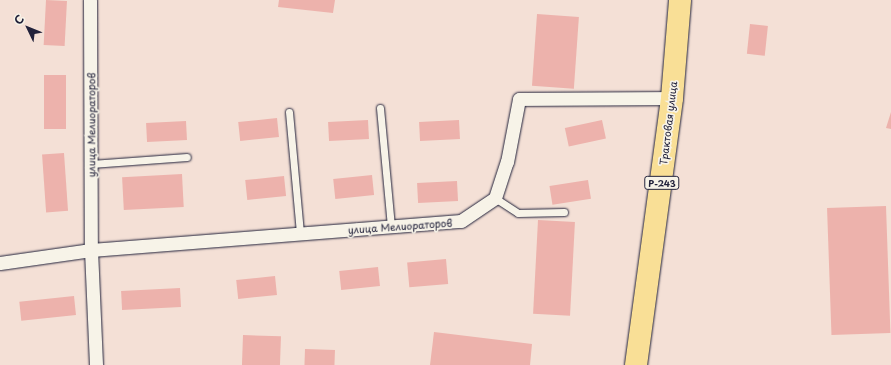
<!DOCTYPE html>
<html>
<head>
<meta charset="utf-8">
<style>
	body { margin:0 }
	#map { position:relative; width:891px; height:365px; overflow:hidden; background:#f4e0d6; font-family:"Playpen Sans",sans-serif }
	div>[style] { position:absolute }
	.building>* { inset:0; background:#edb2ac; transform-origin:0 0 }
	.roads { filter:drop-shadow(0 0 1px #22223b) drop-shadow(0 0 1px #22223b) }
	.service>* { height:7px; margin:-3.5px; padding:0 3.5px; transform-origin:3.5px; border-radius:3.5px; background:#f7f3e8 }
	.minor>* { height:13px; margin:-6.5px; padding:0 6.5px; transform-origin:6.5px; border-radius:6.5px; background:#f7f3e8 }
	.trunk>* { height:22px; margin:-11px; padding:0 11px; transform-origin:11px; border-radius:11px; background:#f9df96 }
	span { translate:-50% -50%; white-space:nowrap; text-align:center; line-height:1.15; -webkit-text-stroke:3.5px #f7f3e8; paint-order:stroke }
	.shield-label span { padding:1px 3px; background:#f7f3e8; border:1px solid; border-radius:3px; -webkit-text-stroke-width:0 }
	.shield-label { font-size:9px; color:#22223b; font-weight:700 }
	.street-label { font-size:10px; color:#22223b }
	.north { position:absolute; left:8px; top:8px; width:40px; height:40px; -webkit-text-stroke:3px #f7f3e8; paint-order:stroke; rotate:313deg; font-size:11px; font-weight:700; line-height:16px; text-align:center; color:#22223b }
	.north::after { content:''; display:block; margin:auto; width:14px; height:18px; background:#22223b; clip-path:polygon(50% 0,100% 100%,50% 72%,0 100%) }
</style>
</head>
<body>
<div id="map">
	<div class="building">
		<div style="left:46px;top:0;width:21px;height:45px;rotate:3deg"></div>
		<div style="clip-path:polygon(279px 0,335px 0,333px 13px,278px 7px)"></div>
		<div style="left:537px;top:14px;width:42px;height:72px;rotate:4deg"></div>
		<div style="left:750px;top:24px;width:18px;height:30px;rotate:6deg"></div>
		<div style="left:44px;top:75px;width:22px;height:54px"></div>
		<div style="clip-path:polygon(891px 112px,891px 129px,886px 128px)"></div>
		<div style="left:277px;top:118px;width:19px;height:39px;rotate:84deg"></div>
		<div style="left:368px;top:120px;width:19px;height:40px;rotate:87deg"></div>
		<div style="left:459px;top:120px;width:19px;height:40px;rotate:87deg"></div>
		<div style="left:602px;top:120px;width:19px;height:38px;rotate:78deg"></div>
		<div style="left:186px;top:121px;width:19px;height:40px;rotate:87deg"></div>
		<div style="left:64px;top:153px;width:58px;height:22px;rotate:86deg"></div>
		<div style="left:182px;top:174px;width:33px;height:60px;rotate:87deg"></div>
		<div style="left:372px;top:175px;width:20px;height:39px;rotate:84deg"></div>
		<div style="left:284px;top:176px;width:20px;height:39px;rotate:84deg"></div>
		<div style="left:588px;top:180px;width:19px;height:39px;rotate:81deg"></div>
		<div style="left:457px;top:181px;width:20px;height:40px;rotate:87deg"></div>
		<div style="left:886px;top:206px;width:127px;height:59px;rotate:88deg"></div>
		<div style="left:538px;top:220px;width:37px;height:94px;rotate:3deg"></div>
		<div style="left:446px;top:259px;width:25px;height:39px;rotate:85deg"></div>
		<div style="left:378px;top:267px;width:19px;height:39px;rotate:84deg"></div>
		<div style="left:275px;top:276px;width:19px;height:39px;rotate:84deg"></div>
		<div style="left:180px;top:288px;width:19px;height:59px;rotate:87deg"></div>
		<div style="left:74px;top:296px;width:19px;height:55px;rotate:84deg"></div>
		<div style="clip-path:polygon(434px 332px,532px 344px,530px 365px,430px 365px)"></div>
		<div style="left:243px;top:335px;width:38px;height:30px;rotate:2deg"></div>
		<div style="left:305px;top:349px;width:30px;height:16px;rotate:2deg"></div>
	</div>
	<div class="roads">
		<div class="service">
			<div style="left:380px;top:108px;width:120px;rotate:84.7deg"></div>
			<div style="left:289px;top:112px;width:122px;rotate:84.8deg"></div>
			<div style="left:91px;top:164px;width:96px;rotate:-4.2deg"></div>
			<div style="left:495px;top:198px;width:27px;rotate:33deg"></div>
			<div style="left:518px;top:213px;width:46px;rotate:-1.2deg"></div>
		</div>
		<div class="minor">
			<div style="left:90px;top:0;width:250px;rotate:89.8deg"></div>
			<div style="left:91px;top:250px;width:115px;rotate:87.5deg"></div>
			<div style="left:0;top:263px;width:92px;rotate:-8.1deg"></div>
			<div style="left:91px;top:250px;width:371px;rotate:-4.5deg"></div>
			<div style="left:461px;top:221px;width:41px;rotate:-34.1deg"></div>
			<div style="left:495px;top:198px;width:38px;rotate:-72deg"></div>
			<div style="left:507px;top:162px;width:64px;rotate:-79.2deg"></div>
			<div style="left:519px;top:99px;width:153px;rotate:-0.4deg"></div>
		</div>
		<div class="trunk">
			<div style="left:636px;top:365px;width:269px;rotate:-82.3deg"></div>
			<div style="left:672px;top:98px;width:98px;rotate:-85.3deg"></div>
		</div>
	</div>
	<div class="shield-label">
		<span style="left:662px;top:183px">Р-243</span>
	</div>
	<div class="street-label">
		<span style="left:668px;top:123px;rotate:-83deg">Трактовая улица</span>
		<span style="left:91px;top:125px;rotate:-90deg">улица Мелиораторов</span>
		<span style="left:400px;top:226px;rotate:-4deg">улица Мелиораторов</span>
	</div>
	<div class="north">С</div>
</div>
</body>
</html>
